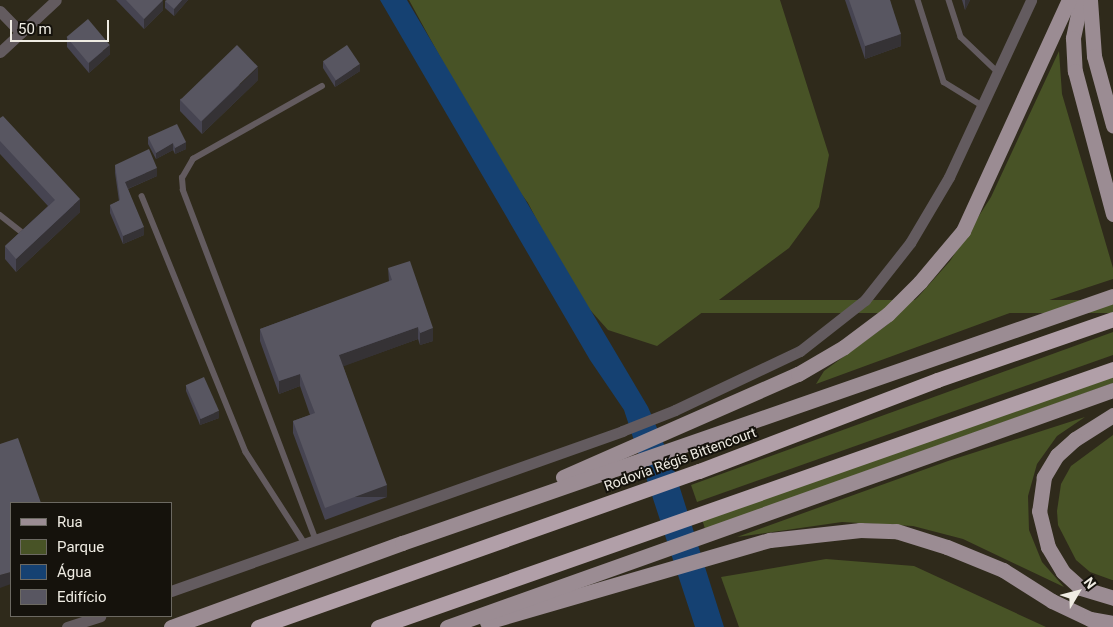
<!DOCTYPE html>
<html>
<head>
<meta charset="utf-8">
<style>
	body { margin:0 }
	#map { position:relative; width:1113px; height:627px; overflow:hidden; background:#2f2a1b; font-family:Roboto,sans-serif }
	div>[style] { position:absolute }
	.green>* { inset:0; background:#485326; transform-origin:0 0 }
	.water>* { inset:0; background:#154172 }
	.lane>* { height:5.5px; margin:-2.75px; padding:0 2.75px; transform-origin:2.75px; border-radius:2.75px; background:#635b5f }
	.street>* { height:11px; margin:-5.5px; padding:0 5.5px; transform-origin:5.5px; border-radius:5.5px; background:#635b5f }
	.primary>* { height:15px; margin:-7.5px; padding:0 7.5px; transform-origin:7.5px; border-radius:7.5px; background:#9b8c93 }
	.highway>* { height:15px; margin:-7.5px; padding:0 7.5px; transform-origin:7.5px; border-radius:7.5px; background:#b19fa8 }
	.wall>* { inset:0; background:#464451 }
	.shaded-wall>* { inset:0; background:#353235; transform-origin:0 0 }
	.building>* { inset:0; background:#585661; transform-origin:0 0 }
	span { translate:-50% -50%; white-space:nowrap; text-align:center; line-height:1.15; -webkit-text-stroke:4px #15120c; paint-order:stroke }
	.street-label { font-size:14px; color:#efece3 }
	.legend { position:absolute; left:10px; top:502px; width:162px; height:115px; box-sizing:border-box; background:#15120c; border:1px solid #6c6962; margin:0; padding:6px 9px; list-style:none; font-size:15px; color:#efece3 }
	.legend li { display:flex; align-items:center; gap:10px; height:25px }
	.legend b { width:25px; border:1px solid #6c6962 }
	.north { position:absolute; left:1053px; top:567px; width:50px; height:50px; -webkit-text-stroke:4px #15120c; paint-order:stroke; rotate:53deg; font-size:14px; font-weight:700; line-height:20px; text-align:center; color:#efece3 }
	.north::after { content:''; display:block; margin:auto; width:18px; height:22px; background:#efece3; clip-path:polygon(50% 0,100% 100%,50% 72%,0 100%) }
	.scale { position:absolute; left:10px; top:20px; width:99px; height:22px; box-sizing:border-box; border:2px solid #efece3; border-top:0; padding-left:6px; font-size:15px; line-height:18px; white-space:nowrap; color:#efece3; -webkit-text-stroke:4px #15120c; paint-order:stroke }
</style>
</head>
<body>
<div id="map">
	<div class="green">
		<div style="clip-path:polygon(409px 0,780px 0,829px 155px,819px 207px,789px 248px,657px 346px,608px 330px,575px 293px,528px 203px,497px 161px)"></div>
		<div style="clip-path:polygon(1059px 51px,1062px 94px,1113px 268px,1113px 279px,1007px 314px,816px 384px,824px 371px,887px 325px,918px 297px,950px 261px,991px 197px)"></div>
		<div style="left:1113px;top:300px;width:13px;height:459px;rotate:90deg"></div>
		<div style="clip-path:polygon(1113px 332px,1113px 355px,697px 502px,691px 485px)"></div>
		<div style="clip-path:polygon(1113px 374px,1113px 383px,705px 529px,702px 519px)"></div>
		<div style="clip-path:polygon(1085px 417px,1057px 436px,1037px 464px,1028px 496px,1029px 530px,1042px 562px,1064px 587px,963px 539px,913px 526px,842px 522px,737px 537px,948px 461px)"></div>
		<div style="clip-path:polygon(1113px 435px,1113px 580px,1112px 580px,1090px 572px,1076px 560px,1058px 525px,1057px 511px,1061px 484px,1071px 466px)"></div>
		<div style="clip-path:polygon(826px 559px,914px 566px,1046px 627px,739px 627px,721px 577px)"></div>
	</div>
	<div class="water">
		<div style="clip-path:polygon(380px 0,407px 0,648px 407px,672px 463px,724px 627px,695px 627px,624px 410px,590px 360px)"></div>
	</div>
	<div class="lane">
		<div style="left:918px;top:0;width:86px;rotate:72.4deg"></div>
		<div style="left:944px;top:82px;width:46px;rotate:31.6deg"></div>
		<div style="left:949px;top:0;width:39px;rotate:72deg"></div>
		<div style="left:961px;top:37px;width:52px;rotate:43.5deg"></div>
		<div style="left:142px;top:196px;width:276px;rotate:67.9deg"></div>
		<div style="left:246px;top:452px;width:111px;rotate:57.2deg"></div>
		<div style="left:0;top:215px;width:29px;rotate:38deg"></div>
		<div style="left:316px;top:541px;width:375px;rotate:-110.8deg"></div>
		<div style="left:183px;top:190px;width:12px;rotate:-95deg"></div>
		<div style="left:182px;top:178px;width:22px;rotate:-60deg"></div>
		<div style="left:193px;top:159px;width:148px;rotate:-29.5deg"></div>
	</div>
	<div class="street">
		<div style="left:0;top:11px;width:30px;rotate:46deg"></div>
		<div style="left:0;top:52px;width:76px;rotate:-42.9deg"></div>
		<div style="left:171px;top:591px;width:479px;rotate:-19.5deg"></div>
		<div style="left:622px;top:431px;width:57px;rotate:-21.6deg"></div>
		<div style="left:675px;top:410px;width:138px;rotate:-25.3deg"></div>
		<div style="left:800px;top:351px;width:83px;rotate:-38.1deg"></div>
		<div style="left:865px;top:300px;width:73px;rotate:-51.7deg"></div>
		<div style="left:910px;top:243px;width:77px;rotate:-59.4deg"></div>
		<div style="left:949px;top:177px;width:195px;rotate:-65.1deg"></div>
		<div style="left:67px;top:627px;width:35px;rotate:-18deg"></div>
	</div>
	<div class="primary">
		<div style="left:1081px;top:0;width:39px;rotate:102deg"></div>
		<div style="left:1073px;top:38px;width:33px;rotate:87deg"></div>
		<div style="left:1075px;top:71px;width:148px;rotate:75.1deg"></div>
		<div style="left:1090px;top:0;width:56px;rotate:85.9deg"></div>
		<div style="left:1094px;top:56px;width:72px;rotate:74.6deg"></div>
		<div style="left:1113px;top:415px;width:45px;rotate:147.7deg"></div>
		<div style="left:1075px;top:439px;width:24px;rotate:138deg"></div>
		<div style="left:1057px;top:455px;width:26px;rotate:121deg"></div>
		<div style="left:1044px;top:477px;width:34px;rotate:98deg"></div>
		<div style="left:1039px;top:511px;width:37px;rotate:76deg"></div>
		<div style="left:1048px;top:547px;width:29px;rotate:59deg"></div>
		<div style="left:1063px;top:572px;width:24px;rotate:42deg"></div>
		<div style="left:1081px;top:588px;width:34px;rotate:17deg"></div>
		<div style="left:563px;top:477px;width:257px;rotate:-23.7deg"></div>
		<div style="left:798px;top:374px;width:53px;rotate:-30.4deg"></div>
		<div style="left:844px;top:347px;width:55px;rotate:-36.9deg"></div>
		<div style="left:888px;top:314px;width:45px;rotate:-45deg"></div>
		<div style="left:920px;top:282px;width:67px;rotate:-49.9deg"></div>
		<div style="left:963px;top:231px;width:254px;rotate:-65.4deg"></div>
		<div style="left:487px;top:622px;width:295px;rotate:-16.2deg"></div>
		<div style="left:770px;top:540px;width:91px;rotate:-6.3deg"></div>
		<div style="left:860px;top:530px;width:36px;rotate:2deg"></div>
		<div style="left:896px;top:531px;width:53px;rotate:17.4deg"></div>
		<div style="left:947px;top:547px;width:61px;rotate:22.3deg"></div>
		<div style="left:1003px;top:570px;width:58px;rotate:32.3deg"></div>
		<div style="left:1052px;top:601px;width:42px;rotate:25.3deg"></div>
		<div style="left:1090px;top:619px;width:23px;rotate:10deg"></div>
		<div style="left:171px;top:627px;width:246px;rotate:-20deg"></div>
		<div style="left:402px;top:543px;width:753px;rotate:-19.16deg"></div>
		<div style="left:447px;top:627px;width:707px;rotate:-19.59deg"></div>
	</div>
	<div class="highway">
		<div style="left:258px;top:627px;width:468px;rotate:-19.5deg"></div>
		<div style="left:699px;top:471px;width:255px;rotate:-20.9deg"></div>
		<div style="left:937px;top:380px;width:186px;rotate:-19.1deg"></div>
		<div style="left:378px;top:627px;width:779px;rotate:-19.34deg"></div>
	</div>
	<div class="wall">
		<div style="clip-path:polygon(116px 0,162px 0,163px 10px,144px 29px)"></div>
		<div style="clip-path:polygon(167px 0,188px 0,174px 16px,165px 8px,165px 1px)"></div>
		<div style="clip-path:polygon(845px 0,890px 0,901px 46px,865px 59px)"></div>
		<div style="clip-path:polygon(962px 0,970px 0,965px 10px)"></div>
		<div style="clip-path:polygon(67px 37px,110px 54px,89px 73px,67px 47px)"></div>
		<div style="clip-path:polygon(323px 62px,360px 71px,335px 87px,323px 68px)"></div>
		<div style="clip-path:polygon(258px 80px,202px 134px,180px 111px,180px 99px)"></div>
		<div style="clip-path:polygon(0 118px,80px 212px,16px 272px,5px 259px,5px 246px,48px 206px,0 154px)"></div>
		<div style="clip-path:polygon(148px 137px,186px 142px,186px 149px,175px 154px,173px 150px,156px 159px,148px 144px)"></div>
		<div style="clip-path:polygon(115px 165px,157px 176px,128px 189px,144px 235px,123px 244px,110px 213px,110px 205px,119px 201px,115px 173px)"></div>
		<div style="clip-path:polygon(388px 268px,433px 341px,420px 345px,418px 339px,343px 366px,387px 497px,325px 520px,293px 433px,293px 421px,310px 415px,300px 386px,279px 394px,260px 341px,260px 329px,389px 282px)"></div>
		<div style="clip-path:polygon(186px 385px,219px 418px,200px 425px,186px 391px)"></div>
	</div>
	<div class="shaded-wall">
		<div style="clip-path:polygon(163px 0,163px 10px,144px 29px,144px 19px)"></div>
		<div style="clip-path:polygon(182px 0,188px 0,174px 16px,174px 9px)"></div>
		<div style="clip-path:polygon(965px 0,970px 0,965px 10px)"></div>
		<div style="clip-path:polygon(901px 34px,901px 46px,865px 59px,865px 46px)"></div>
		<div style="clip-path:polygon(110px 45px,110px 54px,89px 73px,89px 63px)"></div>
		<div style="clip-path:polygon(360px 64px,360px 71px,335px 87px,335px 81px)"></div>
		<div style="clip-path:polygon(258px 67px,258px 80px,202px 134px,202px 121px)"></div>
		<div style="clip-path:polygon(186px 142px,186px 149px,175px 154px,175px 148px)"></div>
		<div style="clip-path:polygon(173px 143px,173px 150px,156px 159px,156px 153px)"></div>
		<div style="clip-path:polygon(157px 168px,157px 176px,125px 190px,125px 182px)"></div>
		<div style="clip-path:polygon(80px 199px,80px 212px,16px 272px,16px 259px)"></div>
		<div style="clip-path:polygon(144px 227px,144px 235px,123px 244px,123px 236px)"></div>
		<div style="clip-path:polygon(418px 327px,418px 339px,339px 368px,339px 355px)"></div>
		<div style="clip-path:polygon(433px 328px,433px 341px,420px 345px,420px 333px)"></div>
		<div style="clip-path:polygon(300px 374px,300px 386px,279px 394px,279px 381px)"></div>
		<div style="clip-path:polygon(219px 411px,219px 418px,200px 425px,200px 419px)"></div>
		<div style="left:387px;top:485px;width:12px;height:66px;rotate:90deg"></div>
		<div style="clip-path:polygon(11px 572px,11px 584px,0 588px,0 575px)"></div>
	</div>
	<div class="building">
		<div style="clip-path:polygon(126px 0,163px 0,144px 19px)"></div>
		<div style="clip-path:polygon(167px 0,182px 0,174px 9px,165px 1px)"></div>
		<div style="clip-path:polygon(849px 0,890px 0,901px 34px,865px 46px)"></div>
		<div style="left:88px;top:19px;width:34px;height:28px;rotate:50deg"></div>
		<div style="left:237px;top:45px;width:30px;height:79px;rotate:46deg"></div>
		<div style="left:347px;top:45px;width:23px;height:29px;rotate:56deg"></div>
		<div style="clip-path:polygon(3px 116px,80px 199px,16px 259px,5px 246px,55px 200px,0 141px,0 118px)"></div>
		<div style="clip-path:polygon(177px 124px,186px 142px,175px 148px,173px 143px,156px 153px,148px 137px)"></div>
		<div style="clip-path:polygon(149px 149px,157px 168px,125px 182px,144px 227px,123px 236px,110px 205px,120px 200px,115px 165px)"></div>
		<div style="clip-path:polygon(410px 261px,433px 328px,420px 333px,418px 327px,339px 355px,387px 485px,325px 508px,293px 421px,315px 413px,300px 374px,279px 381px,260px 329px,392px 280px,388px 268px)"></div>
		<div style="left:204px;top:377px;width:37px;height:20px;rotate:66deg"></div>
		<div style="clip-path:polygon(18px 438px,41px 503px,11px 503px,11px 572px,0 575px,0 444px)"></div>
	</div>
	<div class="street-label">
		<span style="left:680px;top:459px;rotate:-20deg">Rodovia Régis Bittencourt</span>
	</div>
	<ul class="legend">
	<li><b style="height:6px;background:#9b8c93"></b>Rua</li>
	<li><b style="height:14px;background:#485326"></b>Parque</li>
	<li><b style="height:14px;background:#154172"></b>Água</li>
	<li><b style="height:14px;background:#585661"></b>Edifício</li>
	</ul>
	<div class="north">N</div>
	<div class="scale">50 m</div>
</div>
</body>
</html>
